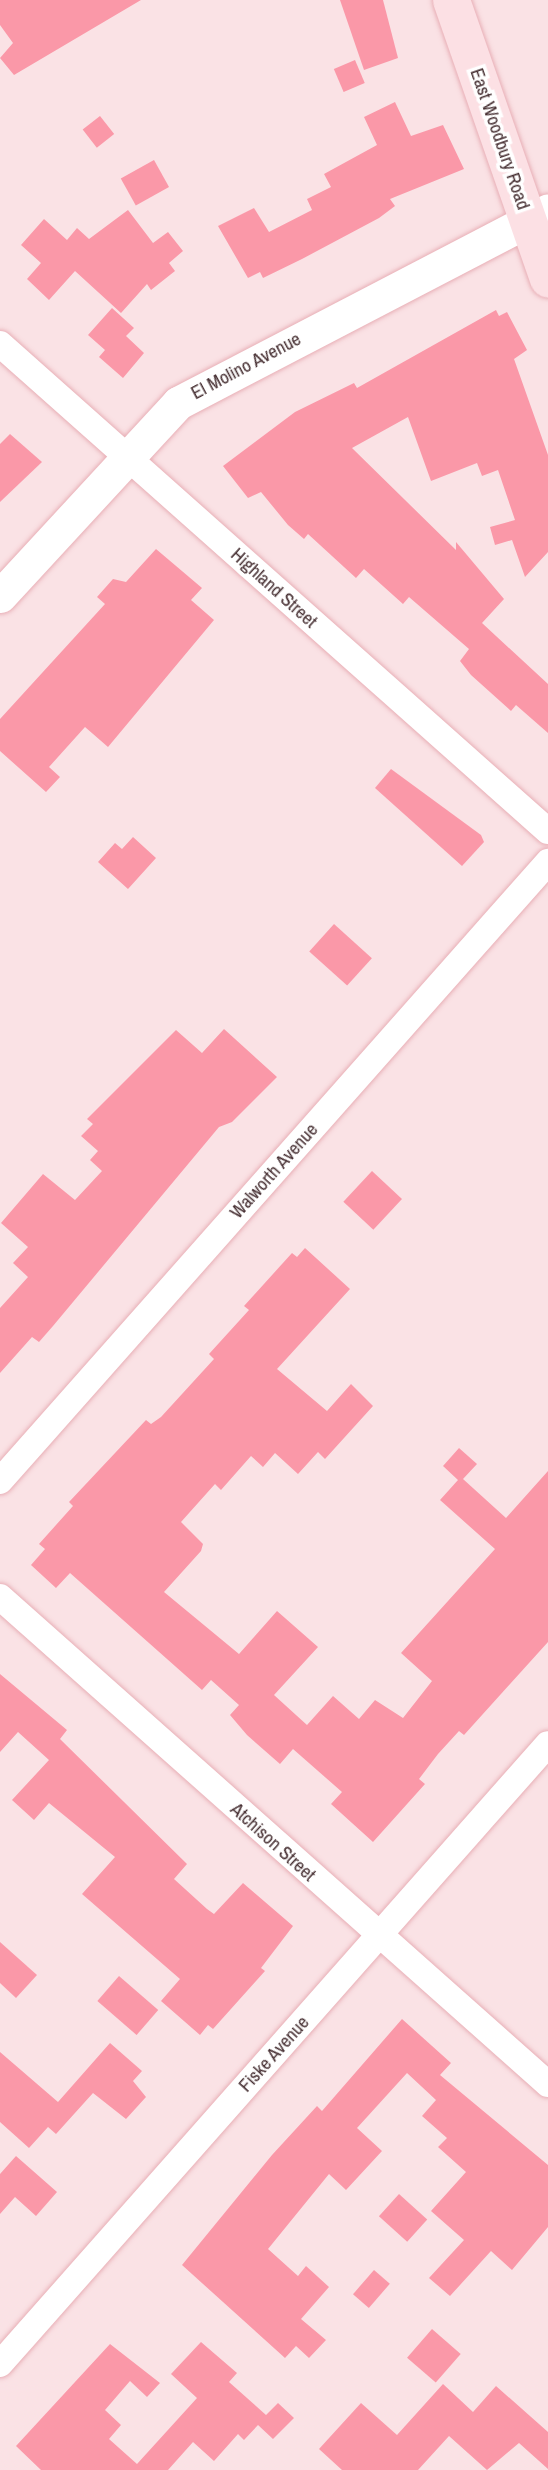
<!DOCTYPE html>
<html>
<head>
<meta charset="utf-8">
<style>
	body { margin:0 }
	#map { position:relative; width:548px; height:2470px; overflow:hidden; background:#fae2e5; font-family:"Archivo Narrow",sans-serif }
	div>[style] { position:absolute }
	.building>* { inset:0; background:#fa98a8; transform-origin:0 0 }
	.roads { filter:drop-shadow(0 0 2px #e8afb6) drop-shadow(0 0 2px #e8afb6) }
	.minor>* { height:26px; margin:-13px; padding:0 13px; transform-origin:13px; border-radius:13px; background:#fff }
	.tertiary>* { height:33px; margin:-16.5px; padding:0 16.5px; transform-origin:16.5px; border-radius:16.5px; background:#fff }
	.secondary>* { height:37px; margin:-18.5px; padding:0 18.5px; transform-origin:18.5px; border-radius:18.5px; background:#fce0e4 }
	span { translate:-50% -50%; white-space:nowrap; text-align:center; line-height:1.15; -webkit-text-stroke:7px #fff; paint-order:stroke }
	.street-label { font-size:19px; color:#473033 }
</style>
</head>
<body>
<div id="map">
	<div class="building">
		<div style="clip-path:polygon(0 0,141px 0,14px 75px,0 58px,13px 43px,0 25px)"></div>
		<div style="clip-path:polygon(340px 0,383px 0,398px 58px,364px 70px)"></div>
		<div style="left:355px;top:60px;width:25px;height:23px;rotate:67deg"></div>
		<div style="clip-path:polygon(395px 102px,411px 136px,443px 125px,464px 169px,390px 199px,395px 206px,379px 218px,302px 259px,263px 278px,260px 272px,248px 278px,218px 226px,254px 208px,269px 232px,312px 210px,307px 199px,331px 187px,324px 174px,377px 145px,364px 117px)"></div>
		<div style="left:100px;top:116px;width:23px;height:22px;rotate:52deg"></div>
		<div style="left:154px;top:160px;width:31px;height:38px;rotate:61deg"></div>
		<div style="clip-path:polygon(128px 210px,153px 243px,168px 232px,183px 251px,169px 263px,175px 271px,151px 290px,147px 284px,121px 313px,75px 271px,49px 300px,27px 279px,41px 263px,21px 245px,44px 219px,67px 240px,77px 228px,89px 239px)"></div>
		<div style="clip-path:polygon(112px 308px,134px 328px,126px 336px,144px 353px,123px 378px,99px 357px,105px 350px,88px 335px)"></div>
		<div style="clip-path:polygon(496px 310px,499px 316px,507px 312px,527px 350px,514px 359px,548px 455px,548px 552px,525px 577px,512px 540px,495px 545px,490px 527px,515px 520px,498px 470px,482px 476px,477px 463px,431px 481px,408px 417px,352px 448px,456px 550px,456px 542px,504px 599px,482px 623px,548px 684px,548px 733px,516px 705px,511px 711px,471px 675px,460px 661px,469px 649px,409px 597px,403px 604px,364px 569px,356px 578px,308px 534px,304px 539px,288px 525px,261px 492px,248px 498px,223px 466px,295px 412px,354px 383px,357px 388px)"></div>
		<div style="clip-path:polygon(10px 434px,42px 462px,0 502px,0 444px)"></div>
		<div style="clip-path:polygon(156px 549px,202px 588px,191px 600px,214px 620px,108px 747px,85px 727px,49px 767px,60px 777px,46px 792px,0 751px,0 719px,105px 604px,97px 597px,113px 579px,126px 582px)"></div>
		<div style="clip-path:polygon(391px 769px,481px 835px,484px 842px,462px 866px,375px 788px)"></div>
		<div style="clip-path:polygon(133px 837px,156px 858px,128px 889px,98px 862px,115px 843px,122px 849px)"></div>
		<div style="left:334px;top:924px;width:51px;height:37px;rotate:42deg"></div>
		<div style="clip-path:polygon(224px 1029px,277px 1077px,232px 1122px,219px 1127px,53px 1326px,39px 1342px,32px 1337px,0 1373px,0 1308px,28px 1277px,13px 1263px,28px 1247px,1px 1223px,43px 1174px,75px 1200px,102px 1171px,90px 1160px,98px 1151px,81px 1136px,93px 1124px,87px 1119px,176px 1030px,202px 1053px)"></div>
		<div style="left:372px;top:1171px;width:41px;height:42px;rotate:43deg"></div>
		<div style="clip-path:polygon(305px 1248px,350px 1289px,277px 1369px,327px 1411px,351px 1384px,373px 1406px,325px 1459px,318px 1452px,298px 1474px,275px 1453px,263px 1467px,251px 1456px,221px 1490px,215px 1484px,181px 1522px,203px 1544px,201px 1551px,164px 1592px,239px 1654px,277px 1611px,318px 1647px,274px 1695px,307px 1725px,333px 1696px,359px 1719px,375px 1700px,403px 1718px,432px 1681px,401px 1653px,495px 1549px,440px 1500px,458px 1480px,443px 1466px,459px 1448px,477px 1464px,463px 1479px,506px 1518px,548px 1471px,548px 1642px,464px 1735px,459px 1731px,438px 1754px,419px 1779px,425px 1784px,373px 1842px,331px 1804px,342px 1792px,293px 1749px,280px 1764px,247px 1735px,230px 1715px,239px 1705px,211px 1680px,202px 1690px,70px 1573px,56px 1588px,31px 1565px,45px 1549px,39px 1544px,73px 1506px,69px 1502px,146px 1420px,151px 1424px,161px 1417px,214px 1359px,209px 1354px,249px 1310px,244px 1306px,292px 1253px,297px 1257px)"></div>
		<div style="clip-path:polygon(0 1674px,67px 1730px,60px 1739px,187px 1864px,174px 1879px,207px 1909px,214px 1914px,243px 1883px,293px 1926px,261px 1968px,265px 1971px,213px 2029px,208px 2025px,200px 2035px,161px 2001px,180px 1979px,82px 1894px,115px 1857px,49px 1803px,34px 1820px,12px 1800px,49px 1760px,18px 1732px,0 1752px)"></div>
		<div style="clip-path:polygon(0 1942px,37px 1975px,16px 1998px,0 1983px)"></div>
		<div style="left:119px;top:1976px;width:52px;height:33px;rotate:41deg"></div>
		<div style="clip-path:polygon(402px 2019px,451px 2063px,440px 2075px,548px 2165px,548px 2227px,512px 2270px,491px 2251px,450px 2296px,429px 2278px,464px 2240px,431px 2211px,466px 2172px,438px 2147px,447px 2138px,422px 2116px,436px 2100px,407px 2073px,357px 2128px,382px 2151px,346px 2190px,329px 2174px,268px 2249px,298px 2276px,306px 2266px,329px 2287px,301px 2319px,326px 2340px,309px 2358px,296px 2346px,285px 2358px,182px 2265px,272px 2155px,317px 2106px,322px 2111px)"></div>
		<div style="clip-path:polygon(110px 2043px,142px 2071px,133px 2081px,146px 2097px,126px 2119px,93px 2093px,56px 2134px,48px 2127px,29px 2148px,0 2122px,0 2052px,58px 2102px)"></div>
		<div style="clip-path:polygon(16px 2156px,57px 2192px,36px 2216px,15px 2197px,0 2214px,0 2174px)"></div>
		<div style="left:399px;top:2194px;width:38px;height:30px;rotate:42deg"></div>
		<div style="left:374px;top:2270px;width:21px;height:32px;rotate:41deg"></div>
		<div style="left:432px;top:2329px;width:38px;height:38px;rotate:41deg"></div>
		<div style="clip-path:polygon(201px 2342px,237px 2373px,229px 2382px,266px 2415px,278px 2403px,294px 2418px,273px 2439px,258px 2425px,244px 2440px,238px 2434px,214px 2461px,193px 2442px,168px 2470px,41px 2470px,16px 2446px,110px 2344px,160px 2383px,147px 2397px,130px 2381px,105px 2410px,121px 2425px,109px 2439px,137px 2464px,197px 2398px,171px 2374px)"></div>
		<div style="clip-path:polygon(443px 2384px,473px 2412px,496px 2386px,548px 2432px,548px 2469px,519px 2443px,487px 2470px,449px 2436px,418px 2470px,342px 2470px,319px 2449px,361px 2403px,397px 2435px)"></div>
	</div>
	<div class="roads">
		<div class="minor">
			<div style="left:0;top:344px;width:733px;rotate:41.63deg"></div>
			<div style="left:0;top:1481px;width:827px;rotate:-48.48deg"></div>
			<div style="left:0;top:1597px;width:733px;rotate:41.63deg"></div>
			<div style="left:0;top:2364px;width:827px;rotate:-48.53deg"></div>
		</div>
		<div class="tertiary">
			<div style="left:0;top:596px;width:263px;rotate:-47.3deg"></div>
			<div style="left:178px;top:403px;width:417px;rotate:-27.5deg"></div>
		</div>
		<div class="secondary">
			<div style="left:451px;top:0;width:295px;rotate:70.8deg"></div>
		</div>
	</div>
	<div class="street-label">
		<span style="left:500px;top:139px;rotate:71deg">East Woodbury Road</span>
		<span style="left:246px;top:366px;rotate:-28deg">El Molino Avenue</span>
		<span style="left:274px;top:588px;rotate:42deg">Highland Street</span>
		<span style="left:274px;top:1171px;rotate:-48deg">Walworth Avenue</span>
		<span style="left:273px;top:1842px;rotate:42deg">Atchison Street</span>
		<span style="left:274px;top:2054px;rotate:-48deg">Fiske Avenue</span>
	</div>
</div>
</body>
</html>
